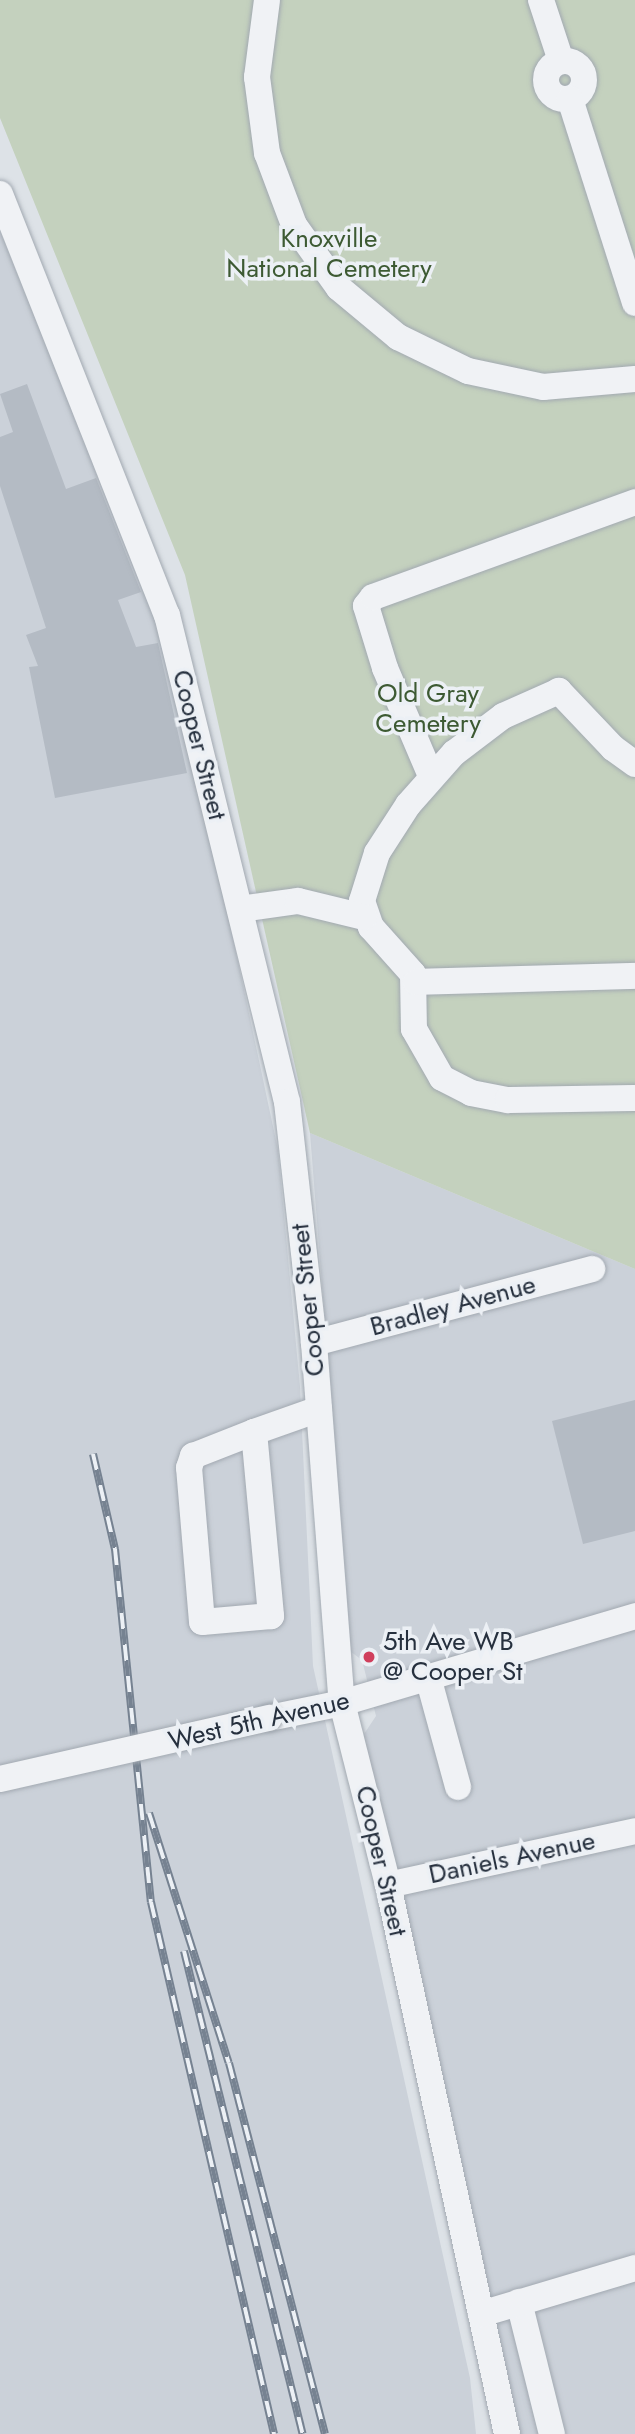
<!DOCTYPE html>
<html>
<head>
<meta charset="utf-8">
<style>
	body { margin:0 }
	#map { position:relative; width:635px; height:2434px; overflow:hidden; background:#dde2e7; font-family:Jost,sans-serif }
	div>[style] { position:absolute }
	.built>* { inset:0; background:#cbd1d9 }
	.green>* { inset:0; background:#c4d1be }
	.building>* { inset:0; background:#b4bbc4 }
	.roads { filter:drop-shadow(0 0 2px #a2a9b1) drop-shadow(0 0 2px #a2a9b1) }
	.minor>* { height:26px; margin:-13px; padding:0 13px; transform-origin:13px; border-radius:13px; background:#f0f2f5 }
	.minor>.ring { margin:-13px; padding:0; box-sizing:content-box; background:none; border:26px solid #f0f2f5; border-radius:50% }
	.rail>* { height:8px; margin-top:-4px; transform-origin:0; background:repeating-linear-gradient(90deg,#ecf0f5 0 16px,#768291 0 32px); box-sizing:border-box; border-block:2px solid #768291 }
	.bridges { filter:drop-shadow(0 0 2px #a2a9b1) drop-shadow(0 0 2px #a2a9b1) }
	.minor-bridge>* { height:26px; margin:-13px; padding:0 13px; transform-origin:13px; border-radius:13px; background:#f0f2f5 }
	.dots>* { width:19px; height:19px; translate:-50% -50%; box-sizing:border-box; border:4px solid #ecf0f5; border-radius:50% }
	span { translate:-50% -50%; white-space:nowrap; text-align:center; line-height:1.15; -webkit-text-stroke:7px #ecf0f5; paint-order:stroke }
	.park-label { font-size:26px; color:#3d5a33 }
	.street-label { font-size:26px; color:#26303e }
	.poi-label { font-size:26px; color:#26303e }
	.left { translate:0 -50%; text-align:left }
</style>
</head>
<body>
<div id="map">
	<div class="built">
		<div style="clip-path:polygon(0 231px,153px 610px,230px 924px,278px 1150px,300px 1387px,313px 1666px,470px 2378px,476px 2434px,0 2434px)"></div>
		<div style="clip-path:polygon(310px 1133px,635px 1269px,635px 2434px,513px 2434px,362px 1737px,376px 1716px,362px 1660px,351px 1652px)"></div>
	</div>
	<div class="green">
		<div style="clip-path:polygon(0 0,635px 0,635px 1269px,310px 1133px,185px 575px,0 118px)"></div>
	</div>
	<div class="building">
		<div style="clip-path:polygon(27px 384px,66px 489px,96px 478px,141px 592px,118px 600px,136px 647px,158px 643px,187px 773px,55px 798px,29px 667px,38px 666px,26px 635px,46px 628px,0 486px,0 437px,13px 432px,0 394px)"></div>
		<div style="clip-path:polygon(635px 1400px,635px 1531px,583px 1544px,552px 1421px)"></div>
	</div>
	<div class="roads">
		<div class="minor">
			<div style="left:267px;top:0;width:78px;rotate:97.4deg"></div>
			<div style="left:257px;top:77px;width:77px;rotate:82.5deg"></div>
			<div style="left:267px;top:153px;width:77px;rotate:69.4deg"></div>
			<div style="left:294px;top:225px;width:77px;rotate:54.5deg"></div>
			<div style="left:339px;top:288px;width:77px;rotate:39.7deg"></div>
			<div style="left:398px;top:337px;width:78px;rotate:25.9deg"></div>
			<div style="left:468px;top:371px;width:77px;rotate:12deg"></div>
			<div style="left:543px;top:387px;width:92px;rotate:-5deg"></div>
			<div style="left:541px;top:0;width:64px;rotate:71.8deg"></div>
			<div class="ring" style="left:546px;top:61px;width:12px;height:12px"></div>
			<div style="left:570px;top:99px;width:214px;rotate:72.3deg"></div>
			<div style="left:0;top:194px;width:453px;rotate:68.4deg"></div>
			<div style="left:167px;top:615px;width:502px;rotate:76.16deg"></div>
			<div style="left:287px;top:1102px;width:243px;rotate:83.6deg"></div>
			<div style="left:314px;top:1343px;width:361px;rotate:85.6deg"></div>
			<div style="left:342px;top:1703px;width:188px;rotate:75.8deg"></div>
			<div style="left:388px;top:1885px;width:562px;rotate:77.77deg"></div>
			<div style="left:635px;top:764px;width:27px;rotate:-144deg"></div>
			<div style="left:613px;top:748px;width:79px;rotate:-133.5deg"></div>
			<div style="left:559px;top:691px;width:61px;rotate:155.9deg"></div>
			<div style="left:503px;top:716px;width:61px;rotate:142.9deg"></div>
			<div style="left:454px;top:753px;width:69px;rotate:131.5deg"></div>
			<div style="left:408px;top:805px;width:57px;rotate:122.9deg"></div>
			<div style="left:377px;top:853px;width:50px;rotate:107.4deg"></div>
			<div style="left:362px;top:901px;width:28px;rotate:71deg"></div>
			<div style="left:371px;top:927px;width:63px;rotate:48.2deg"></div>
			<div style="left:413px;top:974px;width:55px;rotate:89deg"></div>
			<div style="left:414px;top:1029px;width:56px;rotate:60.3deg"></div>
			<div style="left:442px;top:1078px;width:33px;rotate:27deg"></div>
			<div style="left:471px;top:1093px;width:38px;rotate:11deg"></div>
			<div style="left:508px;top:1100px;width:127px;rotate:-0.9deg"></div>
			<div style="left:431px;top:776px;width:117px;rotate:-113.1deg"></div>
			<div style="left:385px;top:668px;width:65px;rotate:-107deg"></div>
			<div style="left:366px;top:606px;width:11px;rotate:-52deg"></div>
			<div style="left:373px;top:597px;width:279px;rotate:-19.9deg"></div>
			<div style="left:240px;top:909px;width:59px;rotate:-7.9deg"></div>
			<div style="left:298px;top:901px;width:68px;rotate:13.6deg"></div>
			<div style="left:416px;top:982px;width:219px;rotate:-1.6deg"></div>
			<div style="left:314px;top:1343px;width:288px;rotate:-14.9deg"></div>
			<div style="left:254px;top:1432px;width:185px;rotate:84.7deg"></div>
			<div style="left:271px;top:1616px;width:69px;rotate:175deg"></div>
			<div style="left:202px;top:1622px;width:155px;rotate:-94.8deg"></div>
			<div style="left:189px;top:1468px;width:13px;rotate:-72deg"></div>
			<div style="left:193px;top:1456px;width:66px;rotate:-21.5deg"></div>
			<div style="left:254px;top:1432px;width:69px;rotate:-19.5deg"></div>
			<div style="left:428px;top:1677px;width:114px;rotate:74.7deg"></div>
			<div style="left:269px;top:1718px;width:75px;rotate:-11.6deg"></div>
			<div style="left:342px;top:1703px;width:306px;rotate:-16.5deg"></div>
			<div style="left:388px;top:1885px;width:253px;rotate:-12.3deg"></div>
			<div style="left:519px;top:2302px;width:136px;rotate:76deg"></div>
			<div style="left:481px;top:2314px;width:161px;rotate:-16.6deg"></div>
		</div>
	</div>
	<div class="rail">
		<div style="left:93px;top:1454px;width:98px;rotate:77deg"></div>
		<div style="left:115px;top:1549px;width:355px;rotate:84.2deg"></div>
		<div style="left:151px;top:1902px;width:546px;rotate:76.98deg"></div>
		<div style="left:149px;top:1813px;width:262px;rotate:72.3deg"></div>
		<div style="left:229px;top:2063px;width:383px;rotate:75.5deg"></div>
		<div style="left:184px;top:1951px;width:497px;rotate:76.2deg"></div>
	</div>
	<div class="bridges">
		<div class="minor-bridge">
			<div style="left:0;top:1779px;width:276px;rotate:-12.8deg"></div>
		</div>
	</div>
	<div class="dots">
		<div style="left:369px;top:1657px;background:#d03f5c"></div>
	</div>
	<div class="park-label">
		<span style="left:329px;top:254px">Knoxville<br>National Cemetery</span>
		<span style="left:428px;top:709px">Old Gray<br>Cemetery</span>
	</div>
	<div class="street-label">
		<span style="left:199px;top:745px;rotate:76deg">Cooper Street</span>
		<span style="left:308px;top:1300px;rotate:-96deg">Cooper Street</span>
		<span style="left:453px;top:1306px;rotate:-15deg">Bradley Avenue</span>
		<span style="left:259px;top:1721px;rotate:-13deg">West 5th Avenue</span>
		<span style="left:512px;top:1858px;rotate:-12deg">Daniels Avenue</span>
		<span style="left:381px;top:1861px;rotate:77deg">Cooper Street</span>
	</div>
	<div class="poi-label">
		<span class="left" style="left:383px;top:1657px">5th Ave WB<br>@ Cooper St</span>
	</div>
</div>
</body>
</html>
